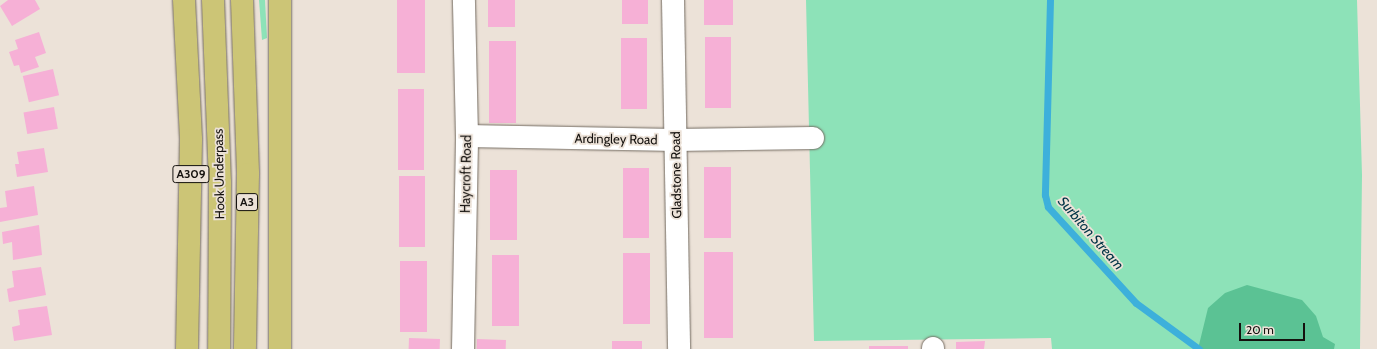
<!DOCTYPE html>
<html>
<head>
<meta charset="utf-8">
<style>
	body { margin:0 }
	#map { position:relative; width:1377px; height:349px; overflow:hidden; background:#ece2d8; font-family:Cabin,sans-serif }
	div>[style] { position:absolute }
	.green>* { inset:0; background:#8de2b8 }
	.forest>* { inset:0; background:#5bc294 }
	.stream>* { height:7px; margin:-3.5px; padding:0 3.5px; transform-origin:3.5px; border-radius:3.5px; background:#3db0db }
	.building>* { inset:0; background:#f6b0d6; transform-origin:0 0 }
	.roads { filter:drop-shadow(0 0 1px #736b61) drop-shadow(0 0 1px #736b61) }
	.minor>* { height:22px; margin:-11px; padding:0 11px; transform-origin:11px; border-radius:11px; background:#fff }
	.highway>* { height:22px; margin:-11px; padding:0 11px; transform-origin:11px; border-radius:11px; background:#ccc576 }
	span { translate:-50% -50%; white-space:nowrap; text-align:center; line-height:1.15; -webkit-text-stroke:3.5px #ece2d8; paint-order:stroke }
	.shield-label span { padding:1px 3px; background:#ece2d8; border:1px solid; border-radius:3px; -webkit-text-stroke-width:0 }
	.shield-label { font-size:12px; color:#14110e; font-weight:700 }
	.street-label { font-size:13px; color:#14110e }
	.water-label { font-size:14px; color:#003446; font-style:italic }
	.scale { position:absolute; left:1239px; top:323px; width:66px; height:18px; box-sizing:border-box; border:2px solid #14110e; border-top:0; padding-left:5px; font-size:12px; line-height:14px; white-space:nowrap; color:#14110e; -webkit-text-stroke:3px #ece2d8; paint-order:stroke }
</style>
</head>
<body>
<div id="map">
	<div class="green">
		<div style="clip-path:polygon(259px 0,265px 0,267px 38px,262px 40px)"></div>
		<div style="clip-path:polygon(806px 0,1357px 0,1362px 175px,1360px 349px,1052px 349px,1051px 338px,814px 341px)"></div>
	</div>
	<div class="forest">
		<div style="clip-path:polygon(1247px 285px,1302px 300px,1316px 316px,1323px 337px,1335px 344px,1334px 349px,1198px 349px,1208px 308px,1225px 293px)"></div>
	</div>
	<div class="stream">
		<div style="left:1050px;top:0;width:195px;rotate:91.5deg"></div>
		<div style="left:1045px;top:195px;width:12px;rotate:76deg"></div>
		<div style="left:1048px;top:207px;width:130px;rotate:47.5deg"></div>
		<div style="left:1136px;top:303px;width:78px;rotate:36.1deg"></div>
	</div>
	<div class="building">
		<div style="clip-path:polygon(8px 0,35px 0,40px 9px,12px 26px,0 6px)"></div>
		<div style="left:397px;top:0;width:28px;height:73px"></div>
		<div style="left:488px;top:0;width:27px;height:27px"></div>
		<div style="left:622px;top:0;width:26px;height:24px"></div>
		<div style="left:704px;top:0;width:29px;height:25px"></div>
		<div style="clip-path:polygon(39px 32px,46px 53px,35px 57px,39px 67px,21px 73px,19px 65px,14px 66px,9px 52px,18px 49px,15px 40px)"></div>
		<div style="left:705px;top:37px;width:26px;height:71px"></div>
		<div style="left:621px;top:38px;width:26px;height:71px"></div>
		<div style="left:489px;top:41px;width:27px;height:82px"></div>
		<div style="left:53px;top:69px;width:27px;height:31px;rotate:77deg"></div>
		<div style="left:398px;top:89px;width:26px;height:81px"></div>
		<div style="left:54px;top:107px;width:22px;height:31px;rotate:80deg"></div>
		<div style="clip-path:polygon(44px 148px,48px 172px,17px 177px,15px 164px,19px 164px,17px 152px)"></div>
		<div style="left:704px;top:167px;width:27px;height:71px"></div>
		<div style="left:623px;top:168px;width:26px;height:70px"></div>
		<div style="left:490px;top:170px;width:27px;height:70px"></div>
		<div style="left:399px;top:176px;width:26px;height:71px"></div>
		<div style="clip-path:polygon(34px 186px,38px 215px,0 222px,0 208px,7px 207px,5px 191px)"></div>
		<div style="clip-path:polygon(39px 225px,42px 255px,13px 260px,12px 242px,3px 244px,2px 232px)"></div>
		<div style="left:704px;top:252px;width:29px;height:86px"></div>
		<div style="left:623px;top:253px;width:27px;height:71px"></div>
		<div style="left:492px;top:255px;width:27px;height:71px"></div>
		<div style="left:400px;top:261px;width:27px;height:71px"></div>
		<div style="clip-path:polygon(41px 267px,46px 295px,9px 302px,7px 289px,14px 287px,12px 271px)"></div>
		<div style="clip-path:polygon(47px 306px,52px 335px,14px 341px,12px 327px,20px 325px,18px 310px)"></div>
		<div style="left:409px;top:338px;width:31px;height:11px;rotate:2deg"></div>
		<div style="left:477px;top:339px;width:29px;height:10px;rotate:2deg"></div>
		<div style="left:612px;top:341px;width:30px;height:8px"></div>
		<div style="clip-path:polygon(985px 341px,984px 349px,956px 349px,956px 342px)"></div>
		<div style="left:869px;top:346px;width:39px;height:3px"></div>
	</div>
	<div class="roads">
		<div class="minor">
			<div style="left:673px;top:0;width:349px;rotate:89deg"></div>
			<div style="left:467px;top:136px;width:208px;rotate:1.1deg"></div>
			<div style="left:675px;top:140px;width:138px;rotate:-0.8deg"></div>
			<div style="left:933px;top:348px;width:1px;rotate:90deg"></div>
			<div style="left:463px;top:349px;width:213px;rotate:-88.9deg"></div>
			<div style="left:467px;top:136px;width:136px;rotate:-91.3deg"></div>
		</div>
		<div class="highway">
			<div style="left:184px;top:0;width:140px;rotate:87.1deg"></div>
			<div style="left:191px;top:140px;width:209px;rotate:91.1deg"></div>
			<div style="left:213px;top:0;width:183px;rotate:87.8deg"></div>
			<div style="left:220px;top:183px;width:166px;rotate:90.3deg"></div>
			<div style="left:242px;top:0;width:174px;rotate:88deg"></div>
			<div style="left:248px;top:174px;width:175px;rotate:91deg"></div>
			<div style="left:280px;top:349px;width:349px;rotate:-90deg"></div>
		</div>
	</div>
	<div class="shield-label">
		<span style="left:191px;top:174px">A309</span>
		<span style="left:247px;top:202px">A3</span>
	</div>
	<div class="street-label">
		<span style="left:616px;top:139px;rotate:1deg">Ardingley Road</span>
		<span style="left:219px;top:174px;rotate:-91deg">Hook Underpass</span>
		<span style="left:466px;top:174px;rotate:-89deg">Haycroft Road</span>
		<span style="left:676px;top:175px;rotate:-91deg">Gladstone Road</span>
	</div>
	<div class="water-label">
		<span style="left:1091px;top:233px;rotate:49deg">Surbiton Stream</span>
	</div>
	<div class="scale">20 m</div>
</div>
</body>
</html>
